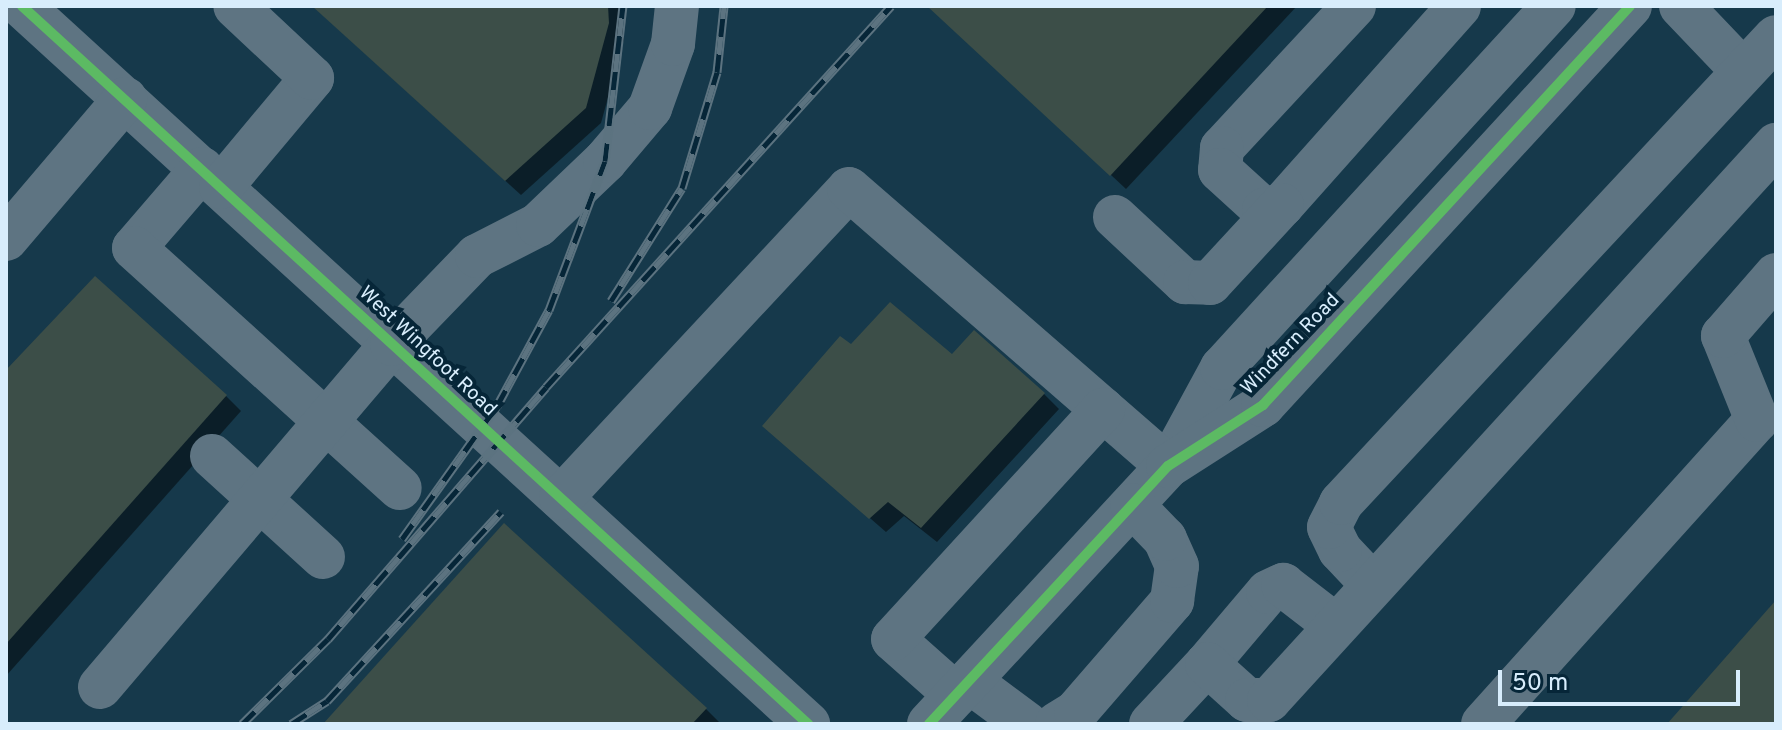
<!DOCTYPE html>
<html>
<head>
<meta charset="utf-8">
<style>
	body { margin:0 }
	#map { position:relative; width:1782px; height:730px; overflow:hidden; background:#16394b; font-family:Overpass,sans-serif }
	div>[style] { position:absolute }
	.shadow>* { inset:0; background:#0007 }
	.building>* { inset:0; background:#3c4e48 }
	.minor>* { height:44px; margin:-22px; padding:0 22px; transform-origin:22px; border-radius:22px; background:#5e7482 }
	.rail>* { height:9px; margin-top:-4.5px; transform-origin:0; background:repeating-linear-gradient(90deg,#062638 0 18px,#5c7380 0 36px); box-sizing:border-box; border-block:2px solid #5c7380 }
	.cycleway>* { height:10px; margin:-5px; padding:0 5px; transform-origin:5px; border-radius:5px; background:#5cba63 }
	span { translate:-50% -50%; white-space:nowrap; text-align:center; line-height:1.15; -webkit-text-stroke:8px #062638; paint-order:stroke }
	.street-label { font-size:20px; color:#d8edfc }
	.frame { position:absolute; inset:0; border:8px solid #d8edfc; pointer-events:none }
	.scale { position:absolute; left:1498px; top:670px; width:242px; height:36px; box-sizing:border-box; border:4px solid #d8edfc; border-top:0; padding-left:10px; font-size:24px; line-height:28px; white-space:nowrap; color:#d8edfc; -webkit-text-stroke:6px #062638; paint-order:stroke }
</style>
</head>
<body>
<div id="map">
	<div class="shadow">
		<div style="clip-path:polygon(313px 6px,621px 6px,624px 39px,601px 123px,521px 195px)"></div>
		<div style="clip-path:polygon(930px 6px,1297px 6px,1126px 189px)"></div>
		<div style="clip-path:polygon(851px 346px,952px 356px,1044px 394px,1059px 409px,937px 542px,904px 516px,886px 532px,780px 440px)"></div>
		<div style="clip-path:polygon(6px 373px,226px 396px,241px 411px,6px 676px)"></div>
		<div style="clip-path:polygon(706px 709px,721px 724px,326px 724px)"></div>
	</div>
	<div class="building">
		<div style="clip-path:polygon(312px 6px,608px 6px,609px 23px,586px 108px,505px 181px)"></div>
		<div style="clip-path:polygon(927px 6px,1268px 6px,1110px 176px)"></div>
		<div style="clip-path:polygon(95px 276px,227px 395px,6px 644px,6px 370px)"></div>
		<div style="clip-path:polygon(890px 302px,952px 354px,974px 330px,1045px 393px,921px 528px,888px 502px,869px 519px,762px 426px,840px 336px,851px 344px)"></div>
		<div style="clip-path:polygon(504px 523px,707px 708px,692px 724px,323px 724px)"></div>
		<div style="clip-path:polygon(1776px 600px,1776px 724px,1667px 724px)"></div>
	</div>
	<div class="minor">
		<div style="left:22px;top:6px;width:1065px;rotate:42.41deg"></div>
		<div style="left:1354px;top:6px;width:194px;rotate:132.9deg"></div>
		<div style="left:1222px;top:148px;width:22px;rotate:95deg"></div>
		<div style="left:1220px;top:170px;width:59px;rotate:42.3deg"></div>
		<div style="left:1264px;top:210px;width:19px;rotate:-16deg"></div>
		<div style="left:1282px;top:205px;width:266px;rotate:-48.3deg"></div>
		<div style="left:1681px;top:6px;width:90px;rotate:46.4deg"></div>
		<div style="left:202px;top:169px;width:104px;rotate:130.7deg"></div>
		<div style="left:134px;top:248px;width:358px;rotate:42.1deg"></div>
		<div style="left:221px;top:187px;width:142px;rotate:-50.1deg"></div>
		<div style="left:312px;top:78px;width:105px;rotate:-136.9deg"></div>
		<div style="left:1115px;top:217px;width:96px;rotate:42.9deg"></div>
		<div style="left:1185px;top:282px;width:25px;rotate:2deg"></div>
		<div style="left:1210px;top:283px;width:106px;rotate:-47.3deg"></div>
		<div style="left:6px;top:239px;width:184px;rotate:-49.6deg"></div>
		<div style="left:212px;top:456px;width:150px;rotate:42.3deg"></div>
		<div style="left:1171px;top:462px;width:107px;rotate:-61.5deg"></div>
		<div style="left:1222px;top:368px;width:491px;rotate:-47.5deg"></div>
		<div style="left:561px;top:498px;width:422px;rotate:-47deg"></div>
		<div style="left:849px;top:189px;width:422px;rotate:41deg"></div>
		<div style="left:1371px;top:583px;width:45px;rotate:-133.2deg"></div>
		<div style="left:1340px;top:550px;width:25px;rotate:-116deg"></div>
		<div style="left:1329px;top:527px;width:27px;rotate:-63deg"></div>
		<div style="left:1341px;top:503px;width:637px;rotate:-46.97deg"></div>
		<div style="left:1207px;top:664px;width:94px;rotate:-49.7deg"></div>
		<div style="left:1268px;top:592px;width:17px;rotate:-25deg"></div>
		<div style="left:1283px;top:585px;width:66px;rotate:37.6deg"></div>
		<div style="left:969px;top:681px;width:72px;rotate:36.6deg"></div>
		<div style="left:100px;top:687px;width:450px;rotate:-49.6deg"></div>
		<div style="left:392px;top:344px;width:122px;rotate:-46deg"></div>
		<div style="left:477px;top:256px;width:68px;rotate:-26.9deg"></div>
		<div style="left:538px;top:225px;width:93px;rotate:-43.7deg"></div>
		<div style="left:605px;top:161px;width:70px;rotate:-49.7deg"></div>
		<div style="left:650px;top:108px;width:68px;rotate:-70.2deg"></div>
		<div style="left:673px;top:44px;width:38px;rotate:-84deg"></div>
		<div style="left:956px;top:695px;width:84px;rotate:-138.4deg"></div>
		<div style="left:893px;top:639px;width:311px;rotate:-47.5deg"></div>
		<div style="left:929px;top:724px;width:352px;rotate:-47.2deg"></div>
		<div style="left:1168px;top:466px;width:113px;rotate:-32.7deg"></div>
		<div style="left:1263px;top:405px;width:542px;rotate:-47.39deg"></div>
		<div style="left:1057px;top:724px;width:22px;rotate:-32deg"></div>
		<div style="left:1076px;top:712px;width:147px;rotate:-49.1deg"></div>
		<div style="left:1172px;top:601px;width:35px;rotate:-82deg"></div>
		<div style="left:1177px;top:566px;width:30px;rotate:-114deg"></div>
		<div style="left:1165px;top:539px;width:47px;rotate:-134.1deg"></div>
		<div style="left:1151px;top:724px;width:82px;rotate:-47deg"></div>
		<div style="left:1207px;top:664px;width:54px;rotate:42deg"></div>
		<div style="left:1247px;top:700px;width:22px"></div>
		<div style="left:1269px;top:700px;width:752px;rotate:-47.59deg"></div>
		<div style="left:1483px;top:724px;width:409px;rotate:-48deg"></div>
		<div style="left:1757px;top:420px;width:91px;rotate:-112deg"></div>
		<div style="left:1723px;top:336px;width:81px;rotate:-49deg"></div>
	</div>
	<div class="rail">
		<div style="left:611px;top:301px;width:133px;rotate:-57.9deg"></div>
		<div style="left:682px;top:188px;width:121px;rotate:-73.2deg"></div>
		<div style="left:717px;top:72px;width:66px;rotate:-83.9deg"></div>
		<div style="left:402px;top:539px;width:163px;rotate:-54.5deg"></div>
		<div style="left:497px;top:406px;width:109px;rotate:-61.6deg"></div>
		<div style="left:549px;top:310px;width:159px;rotate:-69.4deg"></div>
		<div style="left:605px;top:161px;width:156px;rotate:-83.4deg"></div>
		<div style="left:242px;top:724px;width:121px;rotate:-44.7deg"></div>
		<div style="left:328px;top:639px;width:333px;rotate:-49.1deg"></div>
		<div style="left:546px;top:387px;width:514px;rotate:-47.84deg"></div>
		<div style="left:291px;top:724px;width:43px;rotate:-32.6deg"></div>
		<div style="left:327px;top:701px;width:257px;rotate:-47.4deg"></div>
	</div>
	<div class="cycleway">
		<div style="left:22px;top:6px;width:1065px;rotate:42.41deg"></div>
		<div style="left:929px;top:724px;width:352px;rotate:-47.2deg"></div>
		<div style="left:1168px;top:466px;width:113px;rotate:-32.7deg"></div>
		<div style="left:1263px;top:405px;width:542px;rotate:-47.39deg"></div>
	</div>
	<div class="street-label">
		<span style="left:1291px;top:345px;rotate:-46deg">Windfern Road</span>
		<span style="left:427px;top:352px;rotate:43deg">West Wingfoot Road</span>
	</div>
	<div class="frame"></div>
	<div class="scale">50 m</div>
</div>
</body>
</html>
